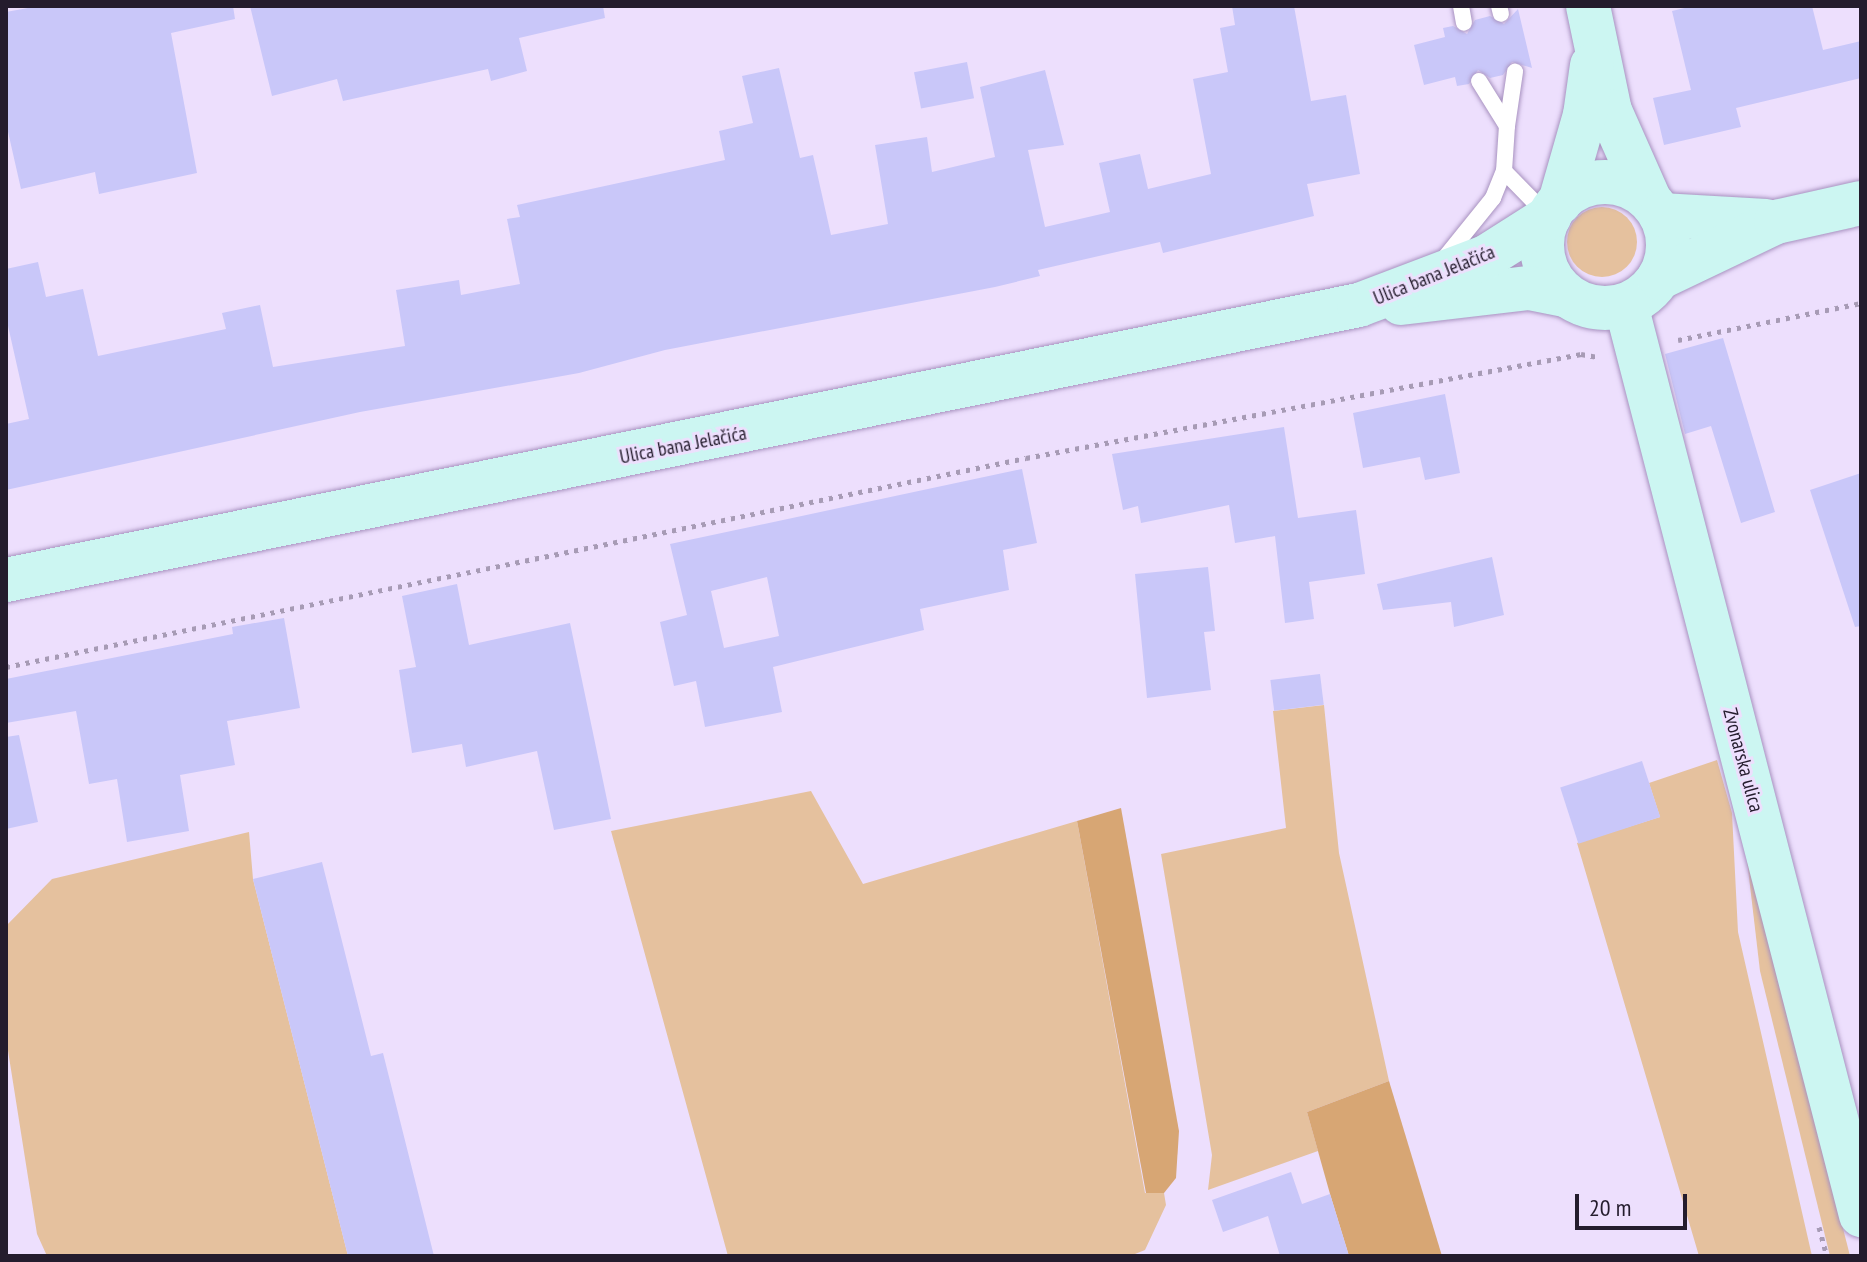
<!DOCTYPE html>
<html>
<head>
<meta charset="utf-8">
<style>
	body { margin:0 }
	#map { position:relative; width:1867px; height:1262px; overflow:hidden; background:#eddffd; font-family:"PT Sans Narrow",sans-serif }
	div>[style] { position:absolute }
	.green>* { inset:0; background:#e5c19e }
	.round { border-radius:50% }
	.forest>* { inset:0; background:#d7a674 }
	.building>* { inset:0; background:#c9c7f9; transform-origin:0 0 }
	.path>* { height:5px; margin-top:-2.5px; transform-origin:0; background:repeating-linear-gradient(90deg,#a79bb5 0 4px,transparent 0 10px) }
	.roads { filter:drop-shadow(0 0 2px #a892c0) drop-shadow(0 0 2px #a892c0) }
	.lane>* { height:16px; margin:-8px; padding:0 8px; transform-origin:8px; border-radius:8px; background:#fff }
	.secondary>* { height:44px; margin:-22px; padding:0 22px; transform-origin:22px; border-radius:22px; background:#ccf6f2 }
	.secondary>.ring { margin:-22px; padding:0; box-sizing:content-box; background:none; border:44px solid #ccf6f2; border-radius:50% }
	span { translate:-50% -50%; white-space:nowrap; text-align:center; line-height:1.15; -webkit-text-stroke:6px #eddffd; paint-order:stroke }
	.street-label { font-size:20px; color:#241c2d }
	.frame { position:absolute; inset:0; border:8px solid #241c2d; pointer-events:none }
	.scale { position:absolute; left:1575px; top:1194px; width:112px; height:36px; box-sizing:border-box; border:4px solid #241c2d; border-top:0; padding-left:10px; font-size:24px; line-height:28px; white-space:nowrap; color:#241c2d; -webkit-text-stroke:6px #eddffd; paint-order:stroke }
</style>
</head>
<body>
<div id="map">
	<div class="green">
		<div class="round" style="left:1567px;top:207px;width:70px;height:70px"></div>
		<div style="clip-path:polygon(1324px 705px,1339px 853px,1389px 1081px,1307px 1112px,1318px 1151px,1208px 1190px,1212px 1155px,1161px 854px,1286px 828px,1273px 711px)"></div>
		<div style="clip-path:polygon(1717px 760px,1732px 813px,1738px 932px,1812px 1256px,1699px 1256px,1577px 843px,1660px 817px,1649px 783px)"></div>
		<div style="clip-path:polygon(811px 791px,863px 884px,1077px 821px,1145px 1193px,1164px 1193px,1166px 1205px,1145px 1250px,1130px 1256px,728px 1256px,611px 831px)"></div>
		<div style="clip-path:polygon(249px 832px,253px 879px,348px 1256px,47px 1256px,37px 1234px,6px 1038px,6px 926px,52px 879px)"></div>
		<div style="clip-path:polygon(1747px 860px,1781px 982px,1850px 1256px,1830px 1256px,1760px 971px)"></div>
	</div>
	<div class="forest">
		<div style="clip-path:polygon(1121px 808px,1179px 1131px,1176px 1178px,1164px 1193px,1146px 1193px,1077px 821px)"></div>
		<div style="clip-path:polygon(1389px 1081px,1442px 1256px,1349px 1256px,1330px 1194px,1307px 1112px)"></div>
	</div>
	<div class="building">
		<div style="clip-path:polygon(39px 6px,233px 6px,235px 19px,171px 33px,197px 173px,99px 194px,95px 172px,21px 189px,6px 123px,6px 12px)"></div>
		<div style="clip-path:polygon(250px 6px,603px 6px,605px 18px,519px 38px,527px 71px,491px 81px,488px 69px,343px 101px,337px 79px,272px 96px)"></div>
		<div style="clip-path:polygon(1232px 6px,1294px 6px,1311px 101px,1346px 95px,1360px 174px,1307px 184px,1314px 216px,1163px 253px,1160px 242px,1038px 270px,1040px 276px,995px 287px,665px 350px,579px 373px,360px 412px,6px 490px,6px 424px,29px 419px,6px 317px,6px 269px,38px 262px,46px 297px,83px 289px,98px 356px,226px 329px,222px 313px,260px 305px,273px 367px,405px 346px,396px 290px,459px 280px,461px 295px,520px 284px,507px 219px,520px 217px,517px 205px,725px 160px,719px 131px,753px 123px,742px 76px,779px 68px,800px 158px,813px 155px,831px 235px,888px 224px,875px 145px,927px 137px,932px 172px,995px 157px,980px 87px,1045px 70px,1064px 145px,1028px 150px,1045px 227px,1110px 212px,1099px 163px,1140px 154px,1148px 189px,1211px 174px,1193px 79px,1228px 72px,1220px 28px,1235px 25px)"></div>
		<div style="clip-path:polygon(1693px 6px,1812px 6px,1823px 50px,1861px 41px,1861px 78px,1736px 108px,1741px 127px,1664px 145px,1653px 98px,1691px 90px,1672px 11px)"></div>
		<div style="clip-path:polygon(1518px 9px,1532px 68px,1512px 62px,1503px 75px,1490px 78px,1478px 70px,1469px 84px,1457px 86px,1455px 77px,1424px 85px,1414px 45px,1445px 37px,1443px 28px,1453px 26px,1467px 34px,1475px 20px,1490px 16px,1504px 24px)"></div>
		<div style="left:967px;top:62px;width:37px;height:54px;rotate:79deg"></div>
		<div style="clip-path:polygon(1723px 338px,1775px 512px,1741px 523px,1711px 426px,1685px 434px,1665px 354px)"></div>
		<div style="clip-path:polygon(1445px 394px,1460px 473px,1425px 480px,1420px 457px,1363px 468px,1353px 413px)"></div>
		<div style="clip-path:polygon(1284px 427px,1298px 518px,1356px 510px,1365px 574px,1309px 582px,1314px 619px,1285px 623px,1275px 536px,1235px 543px,1229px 505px,1141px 523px,1138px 506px,1123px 510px,1112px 454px)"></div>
		<div style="clip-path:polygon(evenodd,1022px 469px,1037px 543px,1003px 550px,1009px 590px,920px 609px,924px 630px,773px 667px,782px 712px,705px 727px,696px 681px,674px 686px,660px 622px,687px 615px,670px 544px,1022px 469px,767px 577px,779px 636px,724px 648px,711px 591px,767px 577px)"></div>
		<div style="clip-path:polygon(1861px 473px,1861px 626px,1855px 627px,1810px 490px)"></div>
		<div style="clip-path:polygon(1492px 557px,1504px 615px,1454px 627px,1451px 602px,1383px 610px,1377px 584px)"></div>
		<div style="clip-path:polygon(1208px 567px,1215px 631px,1204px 632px,1211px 690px,1147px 698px,1135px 574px)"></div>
		<div style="clip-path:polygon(457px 584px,469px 645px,570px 623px,611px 819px,554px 830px,537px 751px,466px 767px,462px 744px,412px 753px,399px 670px,416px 667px,402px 596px)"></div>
		<div style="clip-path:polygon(284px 618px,300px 708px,227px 721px,235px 765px,180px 775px,189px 831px,127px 842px,117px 779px,89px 784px,76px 711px,6px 723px,6px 679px,233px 634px,232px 627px)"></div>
		<div style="left:1320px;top:674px;width:31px;height:50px;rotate:83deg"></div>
		<div style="clip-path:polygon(19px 735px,38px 822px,6px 829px,6px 737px)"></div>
		<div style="left:1642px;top:761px;width:59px;height:86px;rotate:72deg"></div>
		<div style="clip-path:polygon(322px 862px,371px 1056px,383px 1053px,434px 1256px,348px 1256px,253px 879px)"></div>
		<div style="clip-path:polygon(1291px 1172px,1302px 1204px,1330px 1194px,1349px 1256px,1280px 1256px,1268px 1216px,1223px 1232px,1212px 1200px)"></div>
	</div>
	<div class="path">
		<div style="left:1678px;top:340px;width:187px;rotate:-11.4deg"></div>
		<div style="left:6px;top:667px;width:1041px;rotate:-11.58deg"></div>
		<div style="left:1026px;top:458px;width:565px;rotate:-10.61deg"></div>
		<div style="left:1581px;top:354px;width:17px;rotate:10deg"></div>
		<div style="left:1819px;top:1227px;width:30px;rotate:75deg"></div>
	</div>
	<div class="roads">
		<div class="lane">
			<div style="left:1461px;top:6px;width:17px;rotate:80deg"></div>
			<div style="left:1499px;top:6px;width:8px;rotate:76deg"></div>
			<div style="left:1507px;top:126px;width:55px;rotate:-81.6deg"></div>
			<div style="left:1504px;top:171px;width:62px;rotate:45.7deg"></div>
			<div style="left:1443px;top:260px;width:80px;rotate:-51.1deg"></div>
			<div style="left:1493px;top:198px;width:29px;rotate:-68deg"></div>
			<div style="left:1504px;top:171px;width:45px;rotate:-86.2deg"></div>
			<div style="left:1507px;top:126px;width:53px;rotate:-121.9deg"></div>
		</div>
		<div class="secondary">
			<div style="left:1588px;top:6px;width:107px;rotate:78.2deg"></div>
			<div style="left:1610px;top:111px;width:96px;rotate:66.1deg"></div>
			<div class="ring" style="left:1542px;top:182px;width:82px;height:82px"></div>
			<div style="left:1560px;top:202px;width:91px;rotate:-74deg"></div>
			<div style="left:1585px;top:115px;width:50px;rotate:-82deg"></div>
			<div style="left:1661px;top:215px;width:105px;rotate:3.3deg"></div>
			<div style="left:1659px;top:278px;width:130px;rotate:-25.6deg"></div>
			<div style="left:1776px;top:222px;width:87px;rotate:-12.6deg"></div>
			<div style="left:1401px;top:303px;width:129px;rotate:-6.7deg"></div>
			<div style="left:1529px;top:288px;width:37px;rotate:11deg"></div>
			<div style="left:1626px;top:305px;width:940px;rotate:75.52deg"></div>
			<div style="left:6px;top:580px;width:1381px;rotate:-11.49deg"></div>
			<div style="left:1359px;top:305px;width:136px;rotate:-20.7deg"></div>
			<div style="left:1486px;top:257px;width:75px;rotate:-32.4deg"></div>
		</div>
	</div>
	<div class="street-label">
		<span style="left:1434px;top:275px;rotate:-22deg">Ulica bana Jelačića</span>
		<span style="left:683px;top:445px;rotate:-11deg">Ulica bana Jelačića</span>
		<span style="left:1743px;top:760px;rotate:75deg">Zvonarska ulica</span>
	</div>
	<div class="frame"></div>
	<div class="scale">20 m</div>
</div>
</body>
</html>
